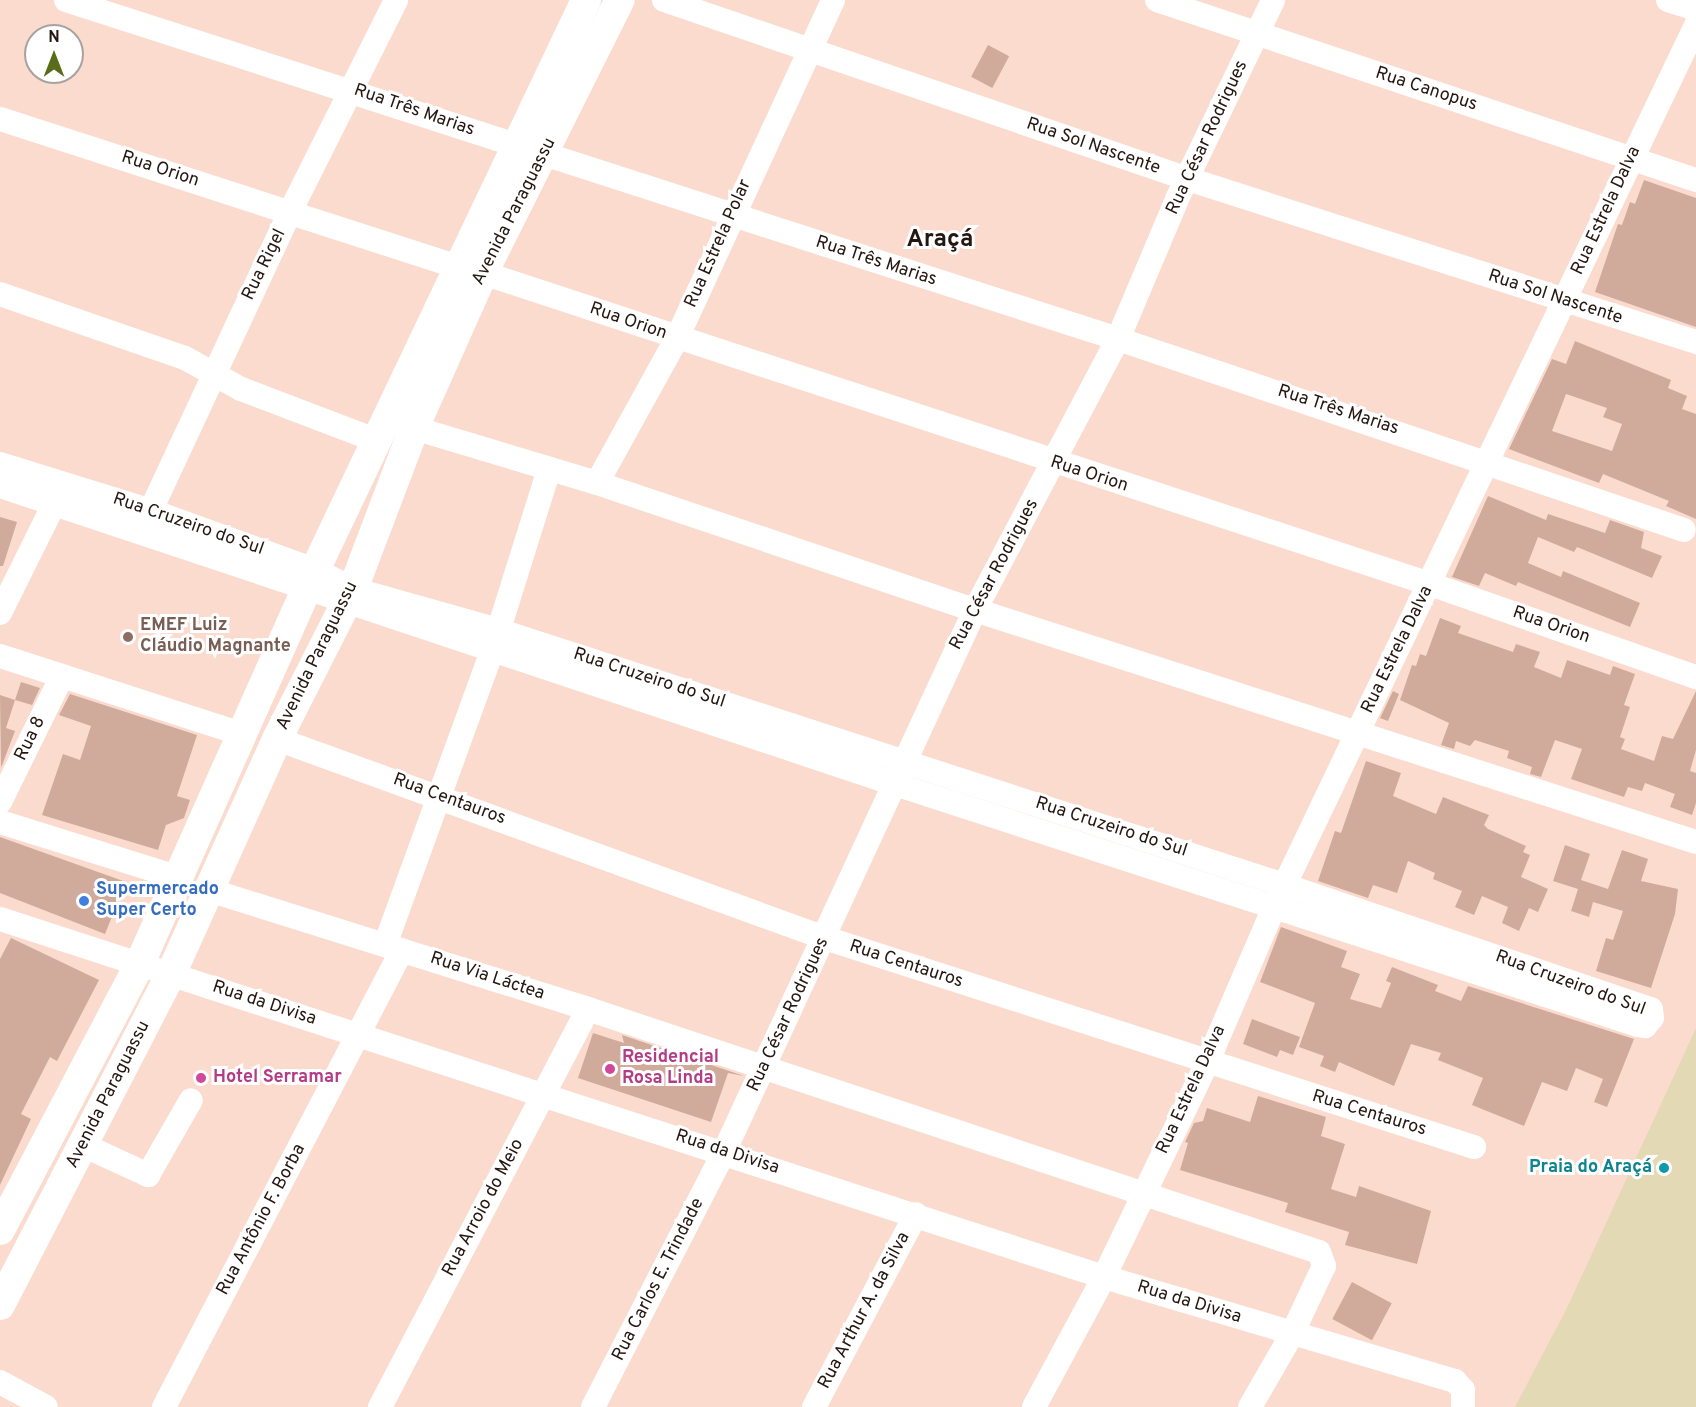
<!DOCTYPE html>
<html>
<head>
<meta charset="utf-8">
<style>
	body { margin:0 }
	#map { position:relative; width:1696px; height:1407px; overflow:hidden; background:#fadbce; font-family:Overpass,sans-serif }
	div>[style] { position:absolute }
	.sand>* { inset:0; background:#e3d9b4 }
	.building>* { inset:0; background:#d0ab9c; transform-origin:0 0 }
	.minor>* { height:24px; margin:-12px; padding:0 12px; transform-origin:12px; border-radius:12px; background:#fff }
	.major>* { height:30px; margin:-15px; padding:0 15px; transform-origin:15px; border-radius:15px; background:#fff }
	.dots>* { width:16px; height:16px; translate:-50% -50%; box-sizing:border-box; border:3px solid #fff; border-radius:50% }
	span { translate:-50% -50%; white-space:nowrap; text-align:center; line-height:1.15; -webkit-text-stroke:6px #fff; paint-order:stroke }
	.street-label { font-size:18px; color:#241711 }
	.education-label { font-size:18px; color:#785e54; font-weight:700 }
	.left { translate:0 -50%; text-align:left }
	.shop-label { font-size:18px; color:#366cbe; font-weight:700 }
	.hotel-label { font-size:18px; color:#b23c85; font-weight:700 }
	.culture-label { font-size:18px; color:#0d838f; font-weight:700 }
	.right { translate:-100% -50%; text-align:right }
	.district-label { font-size:24px; color:#241711; font-weight:700 }
	.north { position:absolute; left:24px; top:24px; width:60px; height:60px; box-sizing:border-box; background:#fff; border:2px solid #a7a2a0; border-radius:50%; rotate:0deg; font-size:16px; font-weight:700; line-height:24px; text-align:center; color:#241711 }
	.north::after { content:''; display:block; margin:auto; width:21px; height:27px; background:#586c1a; clip-path:polygon(50% 0,100% 100%,50% 72%,0 100%) }
</style>
</head>
<body>
<div id="map">
	<div class="sand">
		<div style="clip-path:polygon(1696px 1028px,1696px 1407px,1515px 1407px,1567px 1308px)"></div>
	</div>
	<div class="building">
		<div style="left:988px;top:45px;width:24px;height:36px;rotate:28deg"></div>
		<div style="clip-path:polygon(1644px 180px,1696px 198px,1696px 327px,1595px 292px,1618px 224px,1622px 225px,1630px 202px,1635px 204px)"></div>
		<div style="clip-path:polygon(evenodd,1575px 341px,1671px 380px,1668px 388px,1687px 396px,1682px 409px,1696px 414px,1696px 519px,1666px 506px,1669px 501px,1603px 474px,1599px 483px,1509px 449px,1552px 359px,1566px 364px,1575px 341px,1566px 394px,1607px 408px,1603px 417px,1622px 424px,1612px 451px,1552px 431px,1566px 394px)"></div>
		<div style="clip-path:polygon(1488px 496px,1546px 520px,1548px 514px,1605px 533px,1610px 520px,1644px 532px,1641px 548px,1662px 556px,1652px 578px,1577px 547px,1574px 552px,1538px 537px,1528px 563px,1561px 577px,1563px 571px,1640px 603px,1630px 627px,1518px 582px,1516px 586px,1485px 573px,1479px 586px,1452px 577px)"></div>
		<div style="clip-path:polygon(0 517px,17px 522px,3px 566px,0 566px)"></div>
		<div style="clip-path:polygon(1440px 618px,1461px 626px,1458px 633px,1513px 652px,1516px 644px,1540px 652px,1534px 667px,1561px 678px,1567px 660px,1610px 675px,1613px 666px,1635px 674px,1624px 705px,1630px 707px,1620px 737px,1625px 739px,1621px 749px,1654px 761px,1662px 736px,1673px 739px,1696px 691px,1696px 750px,1690px 771px,1696px 773px,1696px 803px,1692px 815px,1670px 807px,1675px 794px,1645px 783px,1642px 791px,1628px 787px,1624px 797px,1571px 779px,1582px 749px,1555px 740px,1541px 777px,1530px 774px,1532px 767px,1507px 758px,1509px 751px,1475px 740px,1470px 746px,1456px 741px,1454px 749px,1441px 745px,1449px 723px,1400px 700px,1412px 665px,1416px 666px,1420px 654px,1426px 656px)"></div>
		<div style="clip-path:polygon(21px 682px,40px 688px,32px 705px,15px 700px)"></div>
		<div style="clip-path:polygon(1393px 691px,1399px 694px,1388px 721px,1380px 718px)"></div>
		<div style="clip-path:polygon(70px 694px,197px 735px,177px 796px,190px 800px,184px 818px,166px 825px,158px 850px,42px 815px,63px 754px,80px 760px,91px 726px,59px 715px)"></div>
		<div style="clip-path:polygon(0 695px,15px 700px,6px 728px,15px 731px,1px 768px)"></div>
		<div style="clip-path:polygon(1366px 761px,1401px 773px,1393px 796px,1436px 814px,1443px 797px,1468px 807px,1489px 815px,1484px 825px,1488px 829px,1526px 846px,1523px 852px,1530px 855px,1521px 877px,1548px 889px,1538px 912px,1529px 908px,1519px 931px,1502px 923px,1508px 907px,1482px 896px,1474px 915px,1455px 907px,1462px 891px,1433px 879px,1435px 873px,1408px 861px,1397px 893px,1373px 885px,1368px 898px,1318px 881px,1335px 831px,1341px 833px)"></div>
		<div style="clip-path:polygon(0 837px,126px 882px,105px 934px,0 893px)"></div>
		<div style="clip-path:polygon(1565px 845px,1590px 854px,1581px 880px,1608px 889px,1622px 850px,1648px 859px,1641px 881px,1678px 889px,1675px 914px,1651px 988px,1596px 971px,1606px 938px,1613px 940px,1623px 911px,1593px 902px,1589px 917px,1571px 911px,1578px 889px,1553px 881px)"></div>
		<div style="clip-path:polygon(1281px 927px,1347px 951px,1341px 967px,1360px 974px,1350px 999px,1381px 1008px,1391px 983px,1386px 981px,1392px 967px,1438px 985px,1435px 991px,1461px 1001px,1468px 986px,1634px 1039px,1607px 1107px,1594px 1102px,1603px 1079px,1576px 1068px,1567px 1091px,1542px 1082px,1524px 1126px,1472px 1105px,1483px 1078px,1438px 1060px,1441px 1053px,1411px 1044px,1394px 1086px,1339px 1062px,1335px 1072px,1320px 1066px,1324px 1056px,1299px 1047px,1315px 1003px,1260px 982px)"></div>
		<div style="clip-path:polygon(11px 938px,99px 980px,57px 1061px,50px 1057px,21px 1114px,31px 1119px,0 1185px,0 959px)"></div>
		<div style="clip-path:polygon(1252px 1019px,1300px 1037px,1293px 1055px,1280px 1050px,1277px 1057px,1243px 1044px)"></div>
		<div style="clip-path:polygon(593px 1033px,624px 1043px,622px 1035px,744px 1076px,728px 1073px,711px 1122px,578px 1078px)"></div>
		<div style="clip-path:polygon(1258px 1096px,1326px 1117px,1321px 1136px,1345px 1144px,1331px 1189px,1356px 1197px,1359px 1186px,1431px 1211px,1417px 1264px,1345px 1245px,1349px 1232px,1285px 1212px,1288px 1203px,1180px 1170px,1188px 1143px,1185px 1142px,1194px 1123px,1203px 1121px,1207px 1108px,1250px 1122px)"></div>
		<div style="left:1352px;top:1282px;width:45px;height:42px;rotate:28deg"></div>
	</div>
	<div class="minor">
		<div style="left:66px;top:0;width:1105px;rotate:17.86deg"></div>
		<div style="left:1118px;top:339px;width:597px;rotate:18.65deg"></div>
		<div style="left:664px;top:0;width:554px;rotate:18.86deg"></div>
		<div style="left:1188px;top:179px;width:534px;rotate:17.79deg"></div>
		<div style="left:1157px;top:0;width:568px;rotate:18.47deg"></div>
		<div style="left:1668px;top:0;width:29px;rotate:18deg"></div>
		<div style="left:0;top:119px;width:480px;rotate:17.9deg"></div>
		<div style="left:483px;top:273px;width:997px;rotate:18.18deg"></div>
		<div style="left:1430px;top:584px;width:282px;rotate:19.3deg"></div>
		<div style="left:0;top:294px;width:196px;rotate:19.1deg"></div>
		<div style="left:185px;top:358px;width:64px;rotate:29deg"></div>
		<div style="left:241px;top:389px;width:147px;rotate:20.8deg"></div>
		<div style="left:414px;top:428px;width:191px;rotate:16.7deg"></div>
		<div style="left:597px;top:483px;width:399px;rotate:18.6deg"></div>
		<div style="left:975px;top:610px;width:757px;rotate:17.84deg"></div>
		<div style="left:0;top:464px;width:156px;rotate:17.2deg"></div>
		<div style="left:149px;top:510px;width:177px;rotate:19.9deg"></div>
		<div style="left:315px;top:570px;width:42px;rotate:26.6deg"></div>
		<div style="left:353px;top:589px;width:151px;rotate:15.8deg"></div>
		<div style="left:498px;top:630px;width:826px;rotate:17.97deg"></div>
		<div style="left:1284px;top:885px;width:387px;rotate:18.7deg"></div>
		<div style="left:1651px;top:1009px;width:9px;rotate:84deg"></div>
		<div style="left:1652px;top:1018px;width:11px;rotate:131deg"></div>
		<div style="left:1645px;top:1026px;width:7px;rotate:-172deg"></div>
		<div style="left:1638px;top:1025px;width:784px;rotate:-162.03deg"></div>
		<div style="left:892px;top:783px;width:940px;rotate:-161.58deg"></div>
		<div style="left:597px;top:483px;width:166px;rotate:-61.1deg"></div>
		<div style="left:677px;top:338px;width:372px;rotate:-65.2deg"></div>
		<div style="left:144px;top:525px;width:345px;rotate:-65deg"></div>
		<div style="left:290px;top:212px;width:237px;rotate:-63.4deg"></div>
		<div style="left:0;top:613px;width:122px;rotate:-63.6deg"></div>
		<div style="left:0;top:656px;width:256px;rotate:17.9deg"></div>
		<div style="left:277px;top:739px;width:583px;rotate:19.96deg"></div>
		<div style="left:825px;top:938px;width:682px;rotate:17.85deg"></div>
		<div style="left:0;top:802px;width:140px;rotate:-63.8deg"></div>
		<div style="left:0;top:822px;width:189px;rotate:17.3deg"></div>
		<div style="left:209px;top:890px;width:397px;rotate:17.4deg"></div>
		<div style="left:588px;top:1009px;width:770px;rotate:18.39deg"></div>
		<div style="left:1319px;top:1252px;width:15px;rotate:70deg"></div>
		<div style="left:1324px;top:1266px;width:75px;rotate:115.2deg"></div>
		<div style="left:1292px;top:1334px;width:84px;rotate:119.9deg"></div>
		<div style="left:0;top:919px;width:1161px;rotate:17.97deg"></div>
		<div style="left:1104px;top:1277px;width:366px;rotate:16.5deg"></div>
		<div style="left:1455px;top:1381px;width:12px;rotate:48deg"></div>
		<div style="left:1463px;top:1390px;width:17px;rotate:90deg"></div>
		<div style="left:385px;top:945px;width:316px;rotate:-70deg"></div>
		<div style="left:493px;top:648px;width:188px;rotate:-72.6deg"></div>
		<div style="left:83px;top:1145px;width:72px;rotate:24.8deg"></div>
		<div style="left:148px;top:1175px;width:86px;rotate:-60.2deg"></div>
		<div style="left:0;top:1382px;width:52px;rotate:28.5deg"></div>
		<div style="left:164px;top:1407px;width:515px;rotate:-62.49deg"></div>
		<div style="left:380px;top:1407px;width:449px;rotate:-62.4deg"></div>
		<div style="left:593px;top:1407px;width:287px;rotate:-62.8deg"></div>
		<div style="left:724px;top:1152px;width:597px;rotate:-65.15deg"></div>
		<div style="left:975px;top:610px;width:306px;rotate:-62.2deg"></div>
		<div style="left:1118px;top:339px;width:152px;rotate:-67.1deg"></div>
		<div style="left:1177px;top:199px;width:221px;rotate:-64.2deg"></div>
		<div style="left:814px;top:1407px;width:218px;rotate:-62.1deg"></div>
		<div style="left:1034px;top:1407px;width:148px;rotate:-61.7deg"></div>
		<div style="left:1104px;top:1277px;width:237px;rotate:-64.3deg"></div>
		<div style="left:1207px;top:1063px;width:172px;rotate:-66.7deg"></div>
		<div style="left:1275px;top:905px;width:976px;rotate:-64.43deg"></div>
	</div>
	<div class="major">
		<div style="left:0;top:1230px;width:301px;rotate:-62.3deg"></div>
		<div style="left:140px;top:963px;width:430px;rotate:-66deg"></div>
		<div style="left:315px;top:570px;width:631px;rotate:-64.57deg"></div>
		<div style="left:0;top:1305px;width:373px;rotate:-62.7deg"></div>
		<div style="left:171px;top:974px;width:258px;rotate:-65.7deg"></div>
		<div style="left:277px;top:739px;width:168px;rotate:-63.1deg"></div>
		<div style="left:353px;top:589px;width:172px;rotate:-69.2deg"></div>
		<div style="left:414px;top:428px;width:170px;rotate:-66deg"></div>
		<div style="left:483px;top:273px;width:305px;rotate:-63.4deg"></div>
	</div>
	<div class="dots">
		<div style="left:128px;top:637px;background:#8d6e63"></div>
		<div style="left:84px;top:901px;background:#3f7fe0"></div>
		<div style="left:610px;top:1069px;background:#d1479c"></div>
		<div style="left:201px;top:1078px;background:#d1479c"></div>
		<div style="left:1664px;top:1168px;background:#0f9aa8"></div>
	</div>
	<div class="street-label">
		<span style="left:1426px;top:90px;rotate:18deg">Rua Canopus</span>
		<span style="left:414px;top:111px;rotate:19deg">Rua Três Marias</span>
		<span style="left:1208px;top:138px;rotate:-65deg">Rua César Rodrigues</span>
		<span style="left:1093px;top:147px;rotate:19deg">Rua Sol Nascente</span>
		<span style="left:160px;top:170px;rotate:18deg">Rua Orion</span>
		<span style="left:1607px;top:211px;rotate:-65deg">Rua Estrela Dalva</span>
		<span style="left:515px;top:212px;rotate:-63deg">Avenida Paraguassu</span>
		<span style="left:719px;top:244px;rotate:-66deg">Rua Estrela Polar</span>
		<span style="left:876px;top:262px;rotate:18deg">Rua Três Marias</span>
		<span style="left:265px;top:265px;rotate:-64deg">Rua Rigel</span>
		<span style="left:1555px;top:298px;rotate:18deg">Rua Sol Nascente</span>
		<span style="left:628px;top:322px;rotate:19deg">Rua Orion</span>
		<span style="left:1338px;top:411px;rotate:18deg">Rua Três Marias</span>
		<span style="left:1089px;top:475px;rotate:18deg">Rua Orion</span>
		<span style="left:188px;top:525px;rotate:19deg">Rua Cruzeiro do Sul</span>
		<span style="left:995px;top:575px;rotate:-62deg">Rua César Rodrigues</span>
		<span style="left:1551px;top:626px;rotate:19deg">Rua Orion</span>
		<span style="left:1398px;top:650px;rotate:-64deg">Rua Estrela Dalva</span>
		<span style="left:318px;top:656px;rotate:-64deg">Avenida Paraguassu</span>
		<span style="left:649px;top:679px;rotate:18deg">Rua Cruzeiro do Sul</span>
		<span style="left:31px;top:739px;rotate:-64deg">Rua 8</span>
		<span style="left:449px;top:800px;rotate:20deg">Rua Centauros</span>
		<span style="left:1111px;top:828px;rotate:18deg">Rua Cruzeiro do Sul</span>
		<span style="left:906px;top:965px;rotate:18deg">Rua Centauros</span>
		<span style="left:487px;top:977px;rotate:18deg">Rua Via Láctea</span>
		<span style="left:1570px;top:984px;rotate:20deg">Rua Cruzeiro do Sul</span>
		<span style="left:264px;top:1004px;rotate:18deg">Rua da Divisa</span>
		<span style="left:789px;top:1015px;rotate:-65deg">Rua César Rodrigues</span>
		<span style="left:1192px;top:1090px;rotate:-65deg">Rua Estrela Dalva</span>
		<span style="left:109px;top:1095px;rotate:-63deg">Avenida Paraguassu</span>
		<span style="left:1369px;top:1114px;rotate:17deg">Rua Centauros</span>
		<span style="left:727px;top:1153px;rotate:18deg">Rua da Divisa</span>
		<span style="left:484px;top:1208px;rotate:-62deg">Rua Arroio do Meio</span>
		<span style="left:262px;top:1220px;rotate:-62deg">Rua Antônio F. Borba</span>
		<span style="left:659px;top:1280px;rotate:-63deg">Rua Carlos E. Trindade</span>
		<span style="left:1189px;top:1303px;rotate:17deg">Rua da Divisa</span>
		<span style="left:865px;top:1311px;rotate:-62deg">Rua Arthur A. da Silva</span>
	</div>
	<div class="education-label">
		<span class="left" style="left:140px;top:637px">EMEF Luiz<br>Cláudio Magnante</span>
	</div>
	<div class="shop-label">
		<span class="left" style="left:96px;top:901px">Supermercado<br>Super Certo</span>
	</div>
	<div class="hotel-label">
		<span class="left" style="left:622px;top:1069px">Residencial<br>Rosa Linda</span>
		<span class="left" style="left:213px;top:1078px">Hotel Serramar</span>
	</div>
	<div class="culture-label">
		<span class="right" style="left:1652px;top:1168px">Praia do Araçá</span>
	</div>
	<div class="district-label">
		<span style="left:940px;top:241px">Araçá</span>
	</div>
	<div class="north">N</div>
</div>
</body>
</html>
